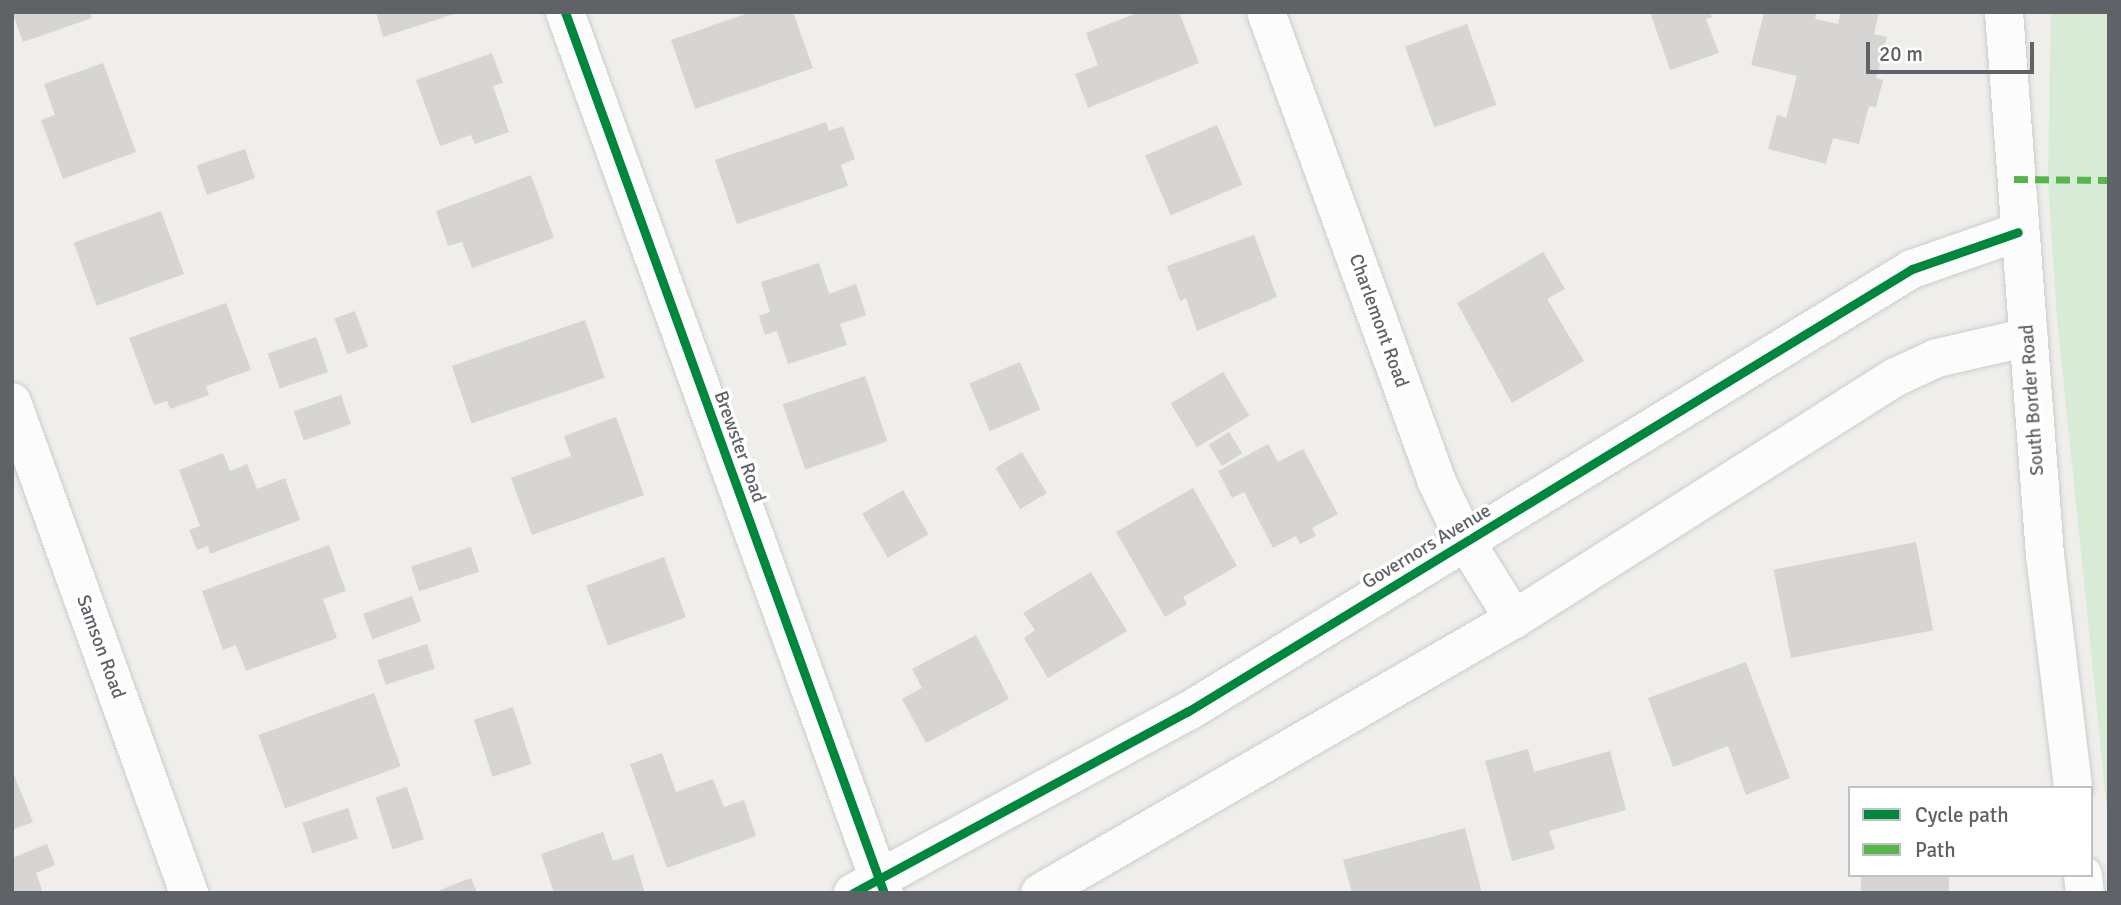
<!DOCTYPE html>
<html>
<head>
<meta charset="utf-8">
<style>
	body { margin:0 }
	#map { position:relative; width:2121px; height:905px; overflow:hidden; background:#efeeea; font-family:Signika,sans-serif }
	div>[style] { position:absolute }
	.green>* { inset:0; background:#d8ebd6 }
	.building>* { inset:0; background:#d6d5d3; transform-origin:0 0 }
	.roads { filter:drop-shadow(0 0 2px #cbcccc) drop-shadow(0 0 2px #cbcccc) }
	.minor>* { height:38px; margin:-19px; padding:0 19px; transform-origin:19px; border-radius:19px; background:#fdfcfc }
	.tertiary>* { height:38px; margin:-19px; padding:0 19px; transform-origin:19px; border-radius:19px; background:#fdfcfc }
	.secondary>* { height:38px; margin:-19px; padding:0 19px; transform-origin:19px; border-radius:19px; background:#fdfcfc }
	.quiet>* { height:7px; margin-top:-3.5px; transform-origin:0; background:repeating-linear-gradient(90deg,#58b549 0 14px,transparent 0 21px) }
	.cycleway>* { height:9px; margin:-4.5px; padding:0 4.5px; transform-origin:4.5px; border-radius:4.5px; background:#00873e }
	span { translate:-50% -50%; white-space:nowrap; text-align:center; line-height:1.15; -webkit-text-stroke:7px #fff; paint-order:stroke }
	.street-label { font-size:19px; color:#5f6368 }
	.frame { position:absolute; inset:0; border:14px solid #5f6368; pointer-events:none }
	.legend { position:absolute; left:1848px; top:786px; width:245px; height:91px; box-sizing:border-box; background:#fff; border:2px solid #bfc1c3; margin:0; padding:9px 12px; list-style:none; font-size:21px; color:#5f6368 }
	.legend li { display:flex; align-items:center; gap:14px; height:35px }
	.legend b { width:35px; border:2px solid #bfc1c3 }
	.scale { position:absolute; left:1866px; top:42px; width:168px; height:32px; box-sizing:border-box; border:4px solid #5f6368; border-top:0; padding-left:9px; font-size:21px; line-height:24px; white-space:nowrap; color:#5f6368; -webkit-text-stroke:5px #fff; paint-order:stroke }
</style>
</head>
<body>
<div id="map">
	<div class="green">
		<div style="clip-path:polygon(2051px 12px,2109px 12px,2109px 830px,2056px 306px,2048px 180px)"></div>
	</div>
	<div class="building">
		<div style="clip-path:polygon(12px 12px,90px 12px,92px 18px,23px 42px)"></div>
		<div style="clip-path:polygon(376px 12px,457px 12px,457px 13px,383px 37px)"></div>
		<div style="clip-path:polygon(751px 12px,793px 12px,813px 68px,695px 109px,671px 40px)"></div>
		<div style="clip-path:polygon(1139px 12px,1179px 12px,1199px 63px,1088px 108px,1075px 74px,1098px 65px,1086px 33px)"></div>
		<div style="clip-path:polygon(1650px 12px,1710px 12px,1712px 17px,1706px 19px,1719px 53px,1670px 70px)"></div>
		<div style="clip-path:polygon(1764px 12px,1817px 12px,1815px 19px,1838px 24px,1841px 12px,1879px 12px,1874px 34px,1887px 37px,1876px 78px,1883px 80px,1876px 107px,1869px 106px,1859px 144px,1833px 138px,1826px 164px,1768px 149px,1777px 115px,1786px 118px,1797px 76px,1751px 65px)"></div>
		<div style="left:1467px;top:24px;width:86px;height:66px;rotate:70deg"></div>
		<div style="clip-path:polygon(492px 53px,503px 83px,493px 86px,509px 132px,475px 144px,471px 135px,440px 146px,416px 80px)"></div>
		<div style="clip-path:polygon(103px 63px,136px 152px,63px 179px,41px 120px,55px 115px,44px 84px)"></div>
		<div style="clip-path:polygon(826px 122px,829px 131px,843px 126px,855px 159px,841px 165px,848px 186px,737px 224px,715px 160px)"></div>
		<div style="left:1217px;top:125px;width:65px;height:78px;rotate:67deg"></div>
		<div style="left:245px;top:149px;width:31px;height:51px;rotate:71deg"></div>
		<div style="clip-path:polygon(531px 175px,554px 238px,472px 268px,462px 242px,448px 246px,436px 211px)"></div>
		<div style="left:161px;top:211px;width:67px;height:93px;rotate:70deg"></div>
		<div style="clip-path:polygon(1254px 235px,1277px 297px,1197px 331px,1186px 298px,1180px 301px,1167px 266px)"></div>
		<div style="clip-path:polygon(1543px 252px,1565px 289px,1547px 299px,1584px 361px,1512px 403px,1457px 303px)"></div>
		<div style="clip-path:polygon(819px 263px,829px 294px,856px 284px,866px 315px,840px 324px,847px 345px,788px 364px,777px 331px,765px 335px,759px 316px,770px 312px,761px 282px)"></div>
		<div style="clip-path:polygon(226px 303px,251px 370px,206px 386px,209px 395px,170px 409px,167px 401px,154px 405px,129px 338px)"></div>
		<div style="left:355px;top:311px;width:38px;height:22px;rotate:70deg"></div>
		<div style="left:585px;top:320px;width:61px;height:141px;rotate:71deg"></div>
		<div style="left:316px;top:337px;width:37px;height:51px;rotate:71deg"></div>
		<div style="left:1020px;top:362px;width:52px;height:55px;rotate:67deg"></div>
		<div style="left:1223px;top:372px;width:51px;height:61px;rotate:59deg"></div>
		<div style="left:865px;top:376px;width:69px;height:87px;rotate:71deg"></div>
		<div style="left:341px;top:395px;width:31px;height:50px;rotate:71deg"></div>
		<div style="clip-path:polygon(616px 417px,644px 495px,532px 535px,511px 478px,571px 456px,564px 436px)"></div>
		<div style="left:1229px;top:432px;width:25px;height:24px;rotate:58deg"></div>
		<div style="clip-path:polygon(1268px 444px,1278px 462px,1303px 449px,1338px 514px,1312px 528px,1316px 536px,1300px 544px,1296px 536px,1273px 548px,1244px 492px,1232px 498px,1218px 471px)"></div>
		<div style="left:1022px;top:452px;width:48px;height:31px;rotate:59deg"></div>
		<div style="clip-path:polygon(223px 453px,230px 471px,247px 464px,257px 489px,285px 478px,300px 520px,210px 554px,208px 546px,197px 550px,189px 530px,200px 526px,179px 470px)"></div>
		<div style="clip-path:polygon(1193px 488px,1237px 566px,1183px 597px,1187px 604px,1165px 617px,1116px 532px)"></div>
		<div style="left:903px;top:490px;width:51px;height:47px;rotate:60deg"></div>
		<div style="left:1916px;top:542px;width:90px;height:145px;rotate:79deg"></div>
		<div style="clip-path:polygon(329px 545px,346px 591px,323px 599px,337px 638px,246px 671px,236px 645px,223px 650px,202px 591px)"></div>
		<div style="left:471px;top:547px;width:26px;height:63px;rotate:72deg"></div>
		<div style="left:664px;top:557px;width:64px;height:83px;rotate:70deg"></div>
		<div style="clip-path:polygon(1091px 572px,1127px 631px,1048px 678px,1024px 638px,1035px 630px,1023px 613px)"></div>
		<div style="left:412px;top:596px;width:27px;height:52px;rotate:70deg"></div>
		<div style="clip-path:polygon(976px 635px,1009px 699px,926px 743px,902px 699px,922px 688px,912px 669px)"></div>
		<div style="left:427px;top:644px;width:26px;height:52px;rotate:72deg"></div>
		<div style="clip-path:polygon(1746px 662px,1790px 778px,1746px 795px,1728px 746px,1673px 767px,1648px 698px)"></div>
		<div style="left:374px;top:693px;width:78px;height:123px;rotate:70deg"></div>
		<div style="left:513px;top:707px;width:60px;height:41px;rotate:72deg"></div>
		<div style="clip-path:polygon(1528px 749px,1534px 772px,1610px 751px,1626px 810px,1549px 831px,1555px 849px,1512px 861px,1485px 761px)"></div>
		<div style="clip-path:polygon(662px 753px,676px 792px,713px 779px,724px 807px,744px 800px,756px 836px,667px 868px,630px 764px)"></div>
		<div style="clip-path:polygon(12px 770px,33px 822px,12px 830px)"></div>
		<div style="left:407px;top:787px;width:55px;height:33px;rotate:72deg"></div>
		<div style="left:348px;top:808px;width:32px;height:48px;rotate:72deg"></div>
		<div style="clip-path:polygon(1465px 828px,1482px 893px,1352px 893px,1343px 860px)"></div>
		<div style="clip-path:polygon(603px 832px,613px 861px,633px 854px,645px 893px,554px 893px,541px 854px)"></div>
		<div style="clip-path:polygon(47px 844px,55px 865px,36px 873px,43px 893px,12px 893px,12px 858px)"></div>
		<div style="left:1861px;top:875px;width:88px;height:18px"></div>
		<div style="clip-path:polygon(471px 878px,477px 893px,441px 893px,440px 890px)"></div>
	</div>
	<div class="roads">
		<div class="minor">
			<div style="left:565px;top:12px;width:937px;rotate:70.1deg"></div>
			<div style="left:1266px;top:12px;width:498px;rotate:70deg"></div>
			<div style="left:1436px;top:480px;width:71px;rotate:64.2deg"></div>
			<div style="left:1467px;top:544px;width:89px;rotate:57.9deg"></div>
			<div style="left:12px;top:402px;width:522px;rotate:70.18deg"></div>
		</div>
		<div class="tertiary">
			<div style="left:853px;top:893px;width:380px;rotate:-28.5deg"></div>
			<div style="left:1187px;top:712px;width:850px;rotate:-31.43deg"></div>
			<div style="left:1912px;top:269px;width:112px;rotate:-19.2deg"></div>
			<div style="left:1040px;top:893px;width:547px;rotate:-30.03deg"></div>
			<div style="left:1514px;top:619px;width:452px;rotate:-32.4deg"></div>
			<div style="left:1896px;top:377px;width:45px;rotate:-24.9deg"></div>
			<div style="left:1937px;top:358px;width:94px;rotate:-12.9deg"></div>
		</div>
		<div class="secondary">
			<div style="left:2004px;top:12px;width:545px;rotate:85.68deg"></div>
			<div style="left:2045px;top:555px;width:235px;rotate:83.1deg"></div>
			<div style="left:2083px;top:875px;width:18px;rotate:84deg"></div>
		</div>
	</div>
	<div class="quiet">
		<div style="left:2014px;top:179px;width:95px;rotate:0.6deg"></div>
	</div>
	<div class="cycleway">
		<div style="left:565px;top:12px;width:937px;rotate:70.1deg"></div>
		<div style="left:853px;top:893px;width:380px;rotate:-28.5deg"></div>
		<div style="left:1187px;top:712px;width:850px;rotate:-31.43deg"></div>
		<div style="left:1912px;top:269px;width:112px;rotate:-19.2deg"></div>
	</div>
	<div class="street-label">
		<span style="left:1378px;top:321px;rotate:70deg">Charlemont Road</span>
		<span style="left:2033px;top:400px;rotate:-94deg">South Border Road</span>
		<span style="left:739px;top:447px;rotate:70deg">Brewster Road</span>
		<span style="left:1427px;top:547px;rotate:-31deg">Governors Avenue</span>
		<span style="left:100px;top:647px;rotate:70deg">Samson Road</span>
	</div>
	<div class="frame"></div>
	<ul class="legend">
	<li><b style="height:9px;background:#00873e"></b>Cycle path</li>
	<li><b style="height:9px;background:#58b549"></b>Path</li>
	</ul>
	<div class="scale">20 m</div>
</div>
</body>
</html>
